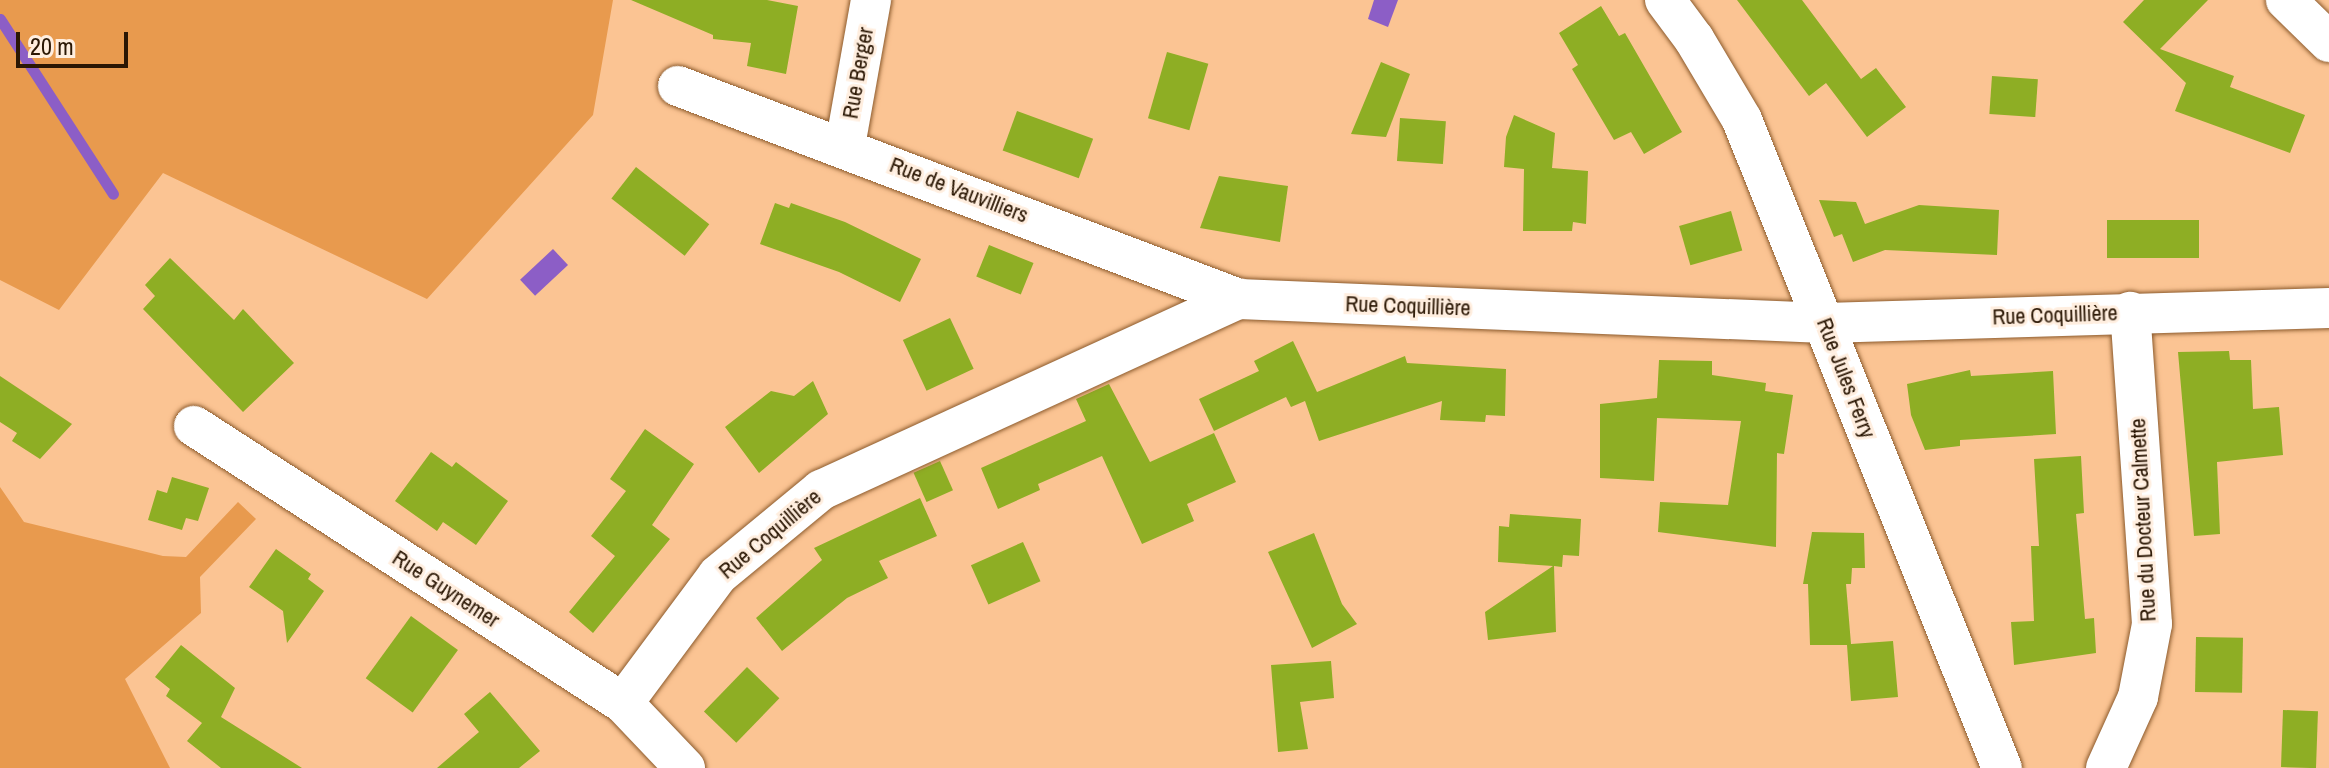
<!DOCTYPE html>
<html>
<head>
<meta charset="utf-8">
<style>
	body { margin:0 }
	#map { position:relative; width:2329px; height:768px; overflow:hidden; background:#fbc493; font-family:"Archivo Narrow",sans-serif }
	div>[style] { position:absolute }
	.green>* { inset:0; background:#e89a4e }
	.water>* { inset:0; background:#8c5ec6; transform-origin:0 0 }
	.stream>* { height:11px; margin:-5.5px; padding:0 5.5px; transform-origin:5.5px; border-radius:5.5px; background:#8c5ec6 }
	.building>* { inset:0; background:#8eae24; transform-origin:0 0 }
	.roads { filter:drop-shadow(0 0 2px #8c5b2d) drop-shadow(0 0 2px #8c5b2d) }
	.street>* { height:40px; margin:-20px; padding:0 20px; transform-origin:20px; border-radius:20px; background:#fff }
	span { translate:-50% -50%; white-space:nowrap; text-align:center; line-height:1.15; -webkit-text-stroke:6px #ffeedf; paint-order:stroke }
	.street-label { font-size:22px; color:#2b1704 }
	.scale { position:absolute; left:16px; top:32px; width:112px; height:36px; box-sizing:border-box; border:4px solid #2b1704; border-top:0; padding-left:10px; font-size:24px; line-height:28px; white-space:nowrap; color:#2b1704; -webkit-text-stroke:6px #ffeedf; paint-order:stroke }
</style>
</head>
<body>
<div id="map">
	<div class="green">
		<div style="clip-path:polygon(0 0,613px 0,593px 115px,427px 299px,163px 173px,59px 310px,0 280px)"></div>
		<div style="clip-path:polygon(0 487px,24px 522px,163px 556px,186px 557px,238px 502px,256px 519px,200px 577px,201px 613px,125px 679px,170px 768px,0 768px)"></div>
	</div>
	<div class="water">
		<div style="clip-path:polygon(1374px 0,1398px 0,1388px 27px,1368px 19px)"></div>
		<div style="left:553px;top:249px;width:22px;height:45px;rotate:47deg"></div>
	</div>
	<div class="stream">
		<div style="left:0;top:19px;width:208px;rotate:57.1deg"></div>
	</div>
	<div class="building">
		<div style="clip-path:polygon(631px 0,767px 0,798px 6px,786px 74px,747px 66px,751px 43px,713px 39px,713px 35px)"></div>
		<div style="clip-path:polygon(1737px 0,1802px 0,1861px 79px,1876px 68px,1906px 107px,1867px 137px,1826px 83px,1809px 96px)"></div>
		<div style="clip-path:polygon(2144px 0,2208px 0,2160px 49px,2234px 76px,2230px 87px,2305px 115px,2290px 153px,2175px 111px,2186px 83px,2123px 22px)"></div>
		<div style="clip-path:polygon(1601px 6px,1619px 36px,1625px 33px,1682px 132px,1644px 154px,1631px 132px,1614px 140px,1572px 69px,1578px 65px,1559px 33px)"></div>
		<div style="left:1167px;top:52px;width:43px;height:69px;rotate:16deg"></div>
		<div style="clip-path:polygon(1381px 62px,1410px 74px,1386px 137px,1351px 134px)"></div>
		<div style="left:1992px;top:76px;width:46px;height:38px;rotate:4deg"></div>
		<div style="left:1017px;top:111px;width:81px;height:42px;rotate:20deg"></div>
		<div style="clip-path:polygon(1514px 115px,1555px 133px,1552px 168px,1588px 171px,1586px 224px,1573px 222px,1572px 231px,1523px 231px,1524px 169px,1504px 167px,1506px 137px)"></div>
		<div style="left:1400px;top:118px;width:46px;height:43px;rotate:4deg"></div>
		<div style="left:636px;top:167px;width:93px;height:40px;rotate:38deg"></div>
		<div style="clip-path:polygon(1219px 176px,1288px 186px,1280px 242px,1200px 228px)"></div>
		<div style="clip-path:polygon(1819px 200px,1856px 202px,1865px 224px,1919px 205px,1999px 210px,1997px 255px,1885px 250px,1853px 262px,1842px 234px,1834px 237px)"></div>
		<div style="clip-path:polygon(775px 203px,789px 208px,791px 203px,845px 222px,921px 259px,900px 302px,839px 272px,760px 244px)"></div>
		<div style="left:1731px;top:211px;width:41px;height:54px;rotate:74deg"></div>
		<div style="left:2107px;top:220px;width:92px;height:38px"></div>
		<div style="left:989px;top:245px;width:48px;height:34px;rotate:22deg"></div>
		<div style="clip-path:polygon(170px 258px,234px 320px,243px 309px,294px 363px,243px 412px,143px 309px,155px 296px,145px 285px)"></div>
		<div style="left:950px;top:318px;width:56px;height:52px;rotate:65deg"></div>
		<div style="clip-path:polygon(1293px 341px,1317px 392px,1405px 356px,1407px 363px,1506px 369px,1505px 416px,1486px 415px,1485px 422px,1440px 420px,1442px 401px,1319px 441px,1305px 401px,1291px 407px,1286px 397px,1214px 431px,1199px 399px,1259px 371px,1254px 361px)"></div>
		<div style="clip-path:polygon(2229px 351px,2230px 360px,2251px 360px,2253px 409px,2279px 407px,2283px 455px,2217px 462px,2220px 534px,2194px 536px,2178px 352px)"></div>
		<div style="clip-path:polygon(1659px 360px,1712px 361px,1712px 375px,1766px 383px,1765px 391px,1793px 395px,1784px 454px,1777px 453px,1776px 547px,1658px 532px,1660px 502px,1728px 505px,1741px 421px,1657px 418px,1654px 481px,1600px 478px,1600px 404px,1657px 398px)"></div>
		<div style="clip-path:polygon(1970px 370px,1971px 376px,2053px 371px,2056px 434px,1960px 440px,1960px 446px,1925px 450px,1911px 415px,1907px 384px)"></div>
		<div style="clip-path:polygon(0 376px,72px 424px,40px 459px,12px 441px,17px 433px,0 422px)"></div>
		<div style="clip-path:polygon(813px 381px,828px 414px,759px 473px,725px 427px,771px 391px,794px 396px)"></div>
		<div style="clip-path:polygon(1109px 384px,1150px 462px,1214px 433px,1236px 482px,1187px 504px,1194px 521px,1142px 544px,1102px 456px,1038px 484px,1040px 490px,998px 509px,981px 468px,1086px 421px,1076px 399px)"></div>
		<div style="clip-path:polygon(645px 429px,694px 464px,652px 525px,670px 539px,593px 633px,569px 612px,615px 556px,591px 536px,626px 491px,610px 479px)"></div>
		<div style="clip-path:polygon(431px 452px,452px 467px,456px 462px,508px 501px,476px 545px,443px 522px,437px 531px,395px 501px)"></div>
		<div style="clip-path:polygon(2081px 456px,2084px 513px,2076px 514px,2085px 619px,2094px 618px,2096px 653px,2014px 665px,2011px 622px,2034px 621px,2031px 546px,2039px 546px,2034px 459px)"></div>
		<div style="left:940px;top:461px;width:32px;height:29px;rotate:66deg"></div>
		<div style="clip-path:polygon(172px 477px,209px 488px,198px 521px,186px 518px,182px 530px,148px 520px,157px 490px,167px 493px)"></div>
		<div style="clip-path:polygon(920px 498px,937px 536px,879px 561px,888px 578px,847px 598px,782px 651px,756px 618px,822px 560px,814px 548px)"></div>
		<div style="clip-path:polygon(1510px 514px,1581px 519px,1579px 556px,1563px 555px,1562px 567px,1554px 566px,1556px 632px,1488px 640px,1485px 612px,1553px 566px,1498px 562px,1499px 526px,1509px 527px)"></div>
		<div style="clip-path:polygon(1812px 532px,1864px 533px,1865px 568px,1852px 568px,1851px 584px,1846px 584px,1851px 644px,1893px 641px,1898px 697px,1851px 701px,1847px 645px,1810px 645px,1808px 584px,1803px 584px)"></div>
		<div style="clip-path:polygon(1314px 533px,1342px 604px,1357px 624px,1312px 648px,1268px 552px)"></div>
		<div style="left:1023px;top:542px;width:43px;height:57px;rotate:66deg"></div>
		<div style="clip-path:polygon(276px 549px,311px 574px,308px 579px,324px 591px,287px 643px,283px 611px,249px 587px)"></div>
		<div style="left:411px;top:616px;width:58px;height:77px;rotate:36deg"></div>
		<div style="left:2196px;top:637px;width:47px;height:55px;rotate:1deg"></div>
		<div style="clip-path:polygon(181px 645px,235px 688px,221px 717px,302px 768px,221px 768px,187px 741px,202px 723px,166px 696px,170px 689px,155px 677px)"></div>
		<div style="clip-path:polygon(1331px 661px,1334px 698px,1300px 702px,1308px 749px,1278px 752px,1271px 665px)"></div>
		<div style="left:747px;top:667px;width:45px;height:62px;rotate:44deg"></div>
		<div style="clip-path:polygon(490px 692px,540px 751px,519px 768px,437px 768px,479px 732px,464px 714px)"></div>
		<div style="left:2283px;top:710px;width:35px;height:57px;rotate:2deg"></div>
	</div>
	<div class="roads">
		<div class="street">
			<div style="left:1665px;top:0;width:49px;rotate:53.4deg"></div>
			<div style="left:1694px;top:39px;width:94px;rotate:59.3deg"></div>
			<div style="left:1742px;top:120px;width:698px;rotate:68.14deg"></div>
			<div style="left:2286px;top:0;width:60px;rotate:44.3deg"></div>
			<div style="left:678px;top:86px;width:600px;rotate:20.79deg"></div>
			<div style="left:845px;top:146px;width:148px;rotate:-79.9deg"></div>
			<div style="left:194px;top:426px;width:511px;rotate:32.85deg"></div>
			<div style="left:623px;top:703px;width:90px;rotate:46.4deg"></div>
			<div style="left:623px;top:703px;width:159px;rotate:-53.4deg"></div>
			<div style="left:718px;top:575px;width:134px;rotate:-39.5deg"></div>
			<div style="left:821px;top:490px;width:460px;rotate:-24.6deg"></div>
			<div style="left:1239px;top:299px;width:586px;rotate:2.35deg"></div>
			<div style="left:1825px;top:323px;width:504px;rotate:-1.7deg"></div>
			<div style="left:2106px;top:768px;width:78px;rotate:-65.7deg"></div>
			<div style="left:2138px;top:697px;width:74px;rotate:-79.1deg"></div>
			<div style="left:2152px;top:624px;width:313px;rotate:-94deg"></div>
		</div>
	</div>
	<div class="street-label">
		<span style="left:858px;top:73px;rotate:-80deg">Rue Berger</span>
		<span style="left:959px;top:190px;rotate:21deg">Rue de Vauvilliers</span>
		<span style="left:1408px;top:306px;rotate:2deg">Rue Coquillière</span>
		<span style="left:2055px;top:315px;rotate:-2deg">Rue Coquillière</span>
		<span style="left:1846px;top:378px;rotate:69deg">Rue Jules Ferry</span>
		<span style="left:2143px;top:520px;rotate:-93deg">Rue du Docteur Calmette</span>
		<span style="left:770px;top:534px;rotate:-40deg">Rue Coquillière</span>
		<span style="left:446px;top:589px;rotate:33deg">Rue Guynemer</span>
	</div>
	<div class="scale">20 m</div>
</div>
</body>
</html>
